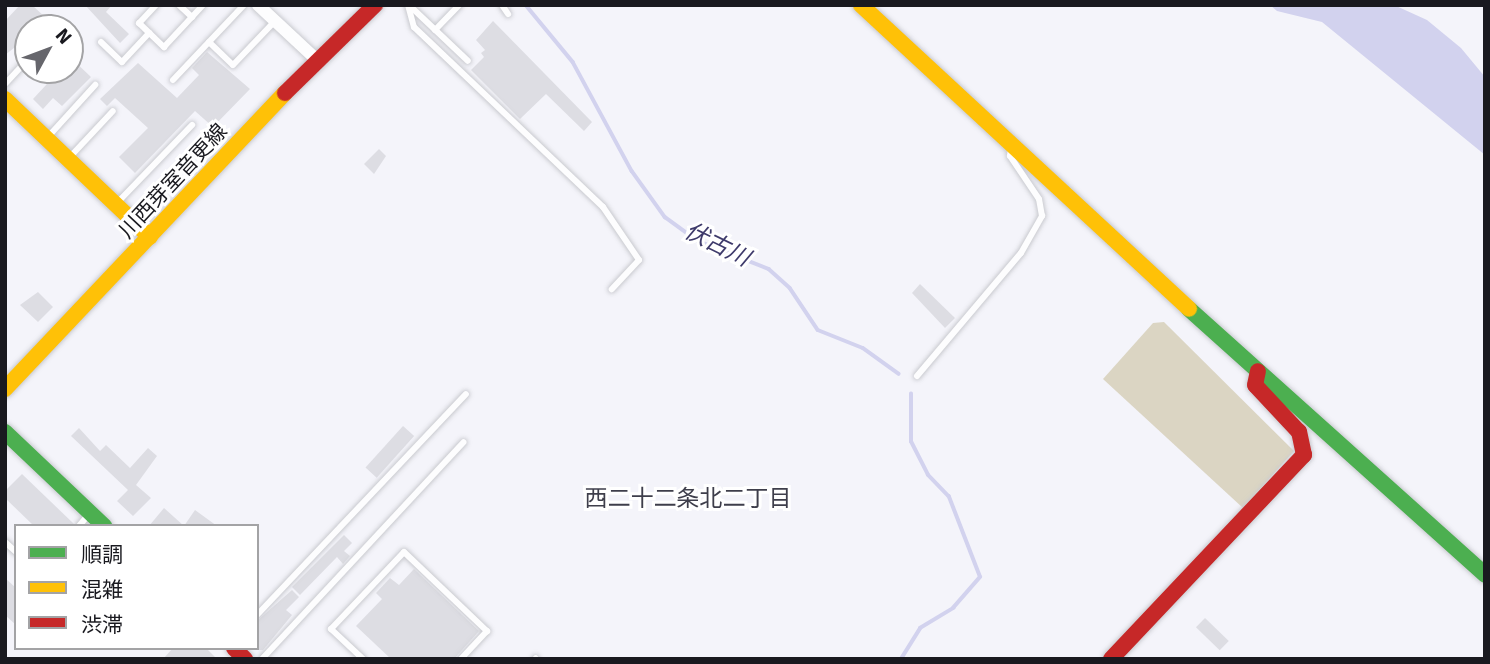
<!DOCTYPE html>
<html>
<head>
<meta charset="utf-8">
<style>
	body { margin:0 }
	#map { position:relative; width:1490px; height:664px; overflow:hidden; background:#f4f4fa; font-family:Signika,"Noto Sans JP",sans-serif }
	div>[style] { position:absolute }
	.forest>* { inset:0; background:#dbd5c3 }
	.water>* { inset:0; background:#d2d2ee }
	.stream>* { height:3.5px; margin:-1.75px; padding:0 1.75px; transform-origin:1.75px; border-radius:1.75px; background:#d2d2ee }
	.building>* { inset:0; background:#dddde3; transform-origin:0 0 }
	.roads { filter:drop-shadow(0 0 2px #c9cacf) drop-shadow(0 0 2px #c9cacf) }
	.lane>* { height:6px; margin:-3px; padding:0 3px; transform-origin:3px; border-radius:3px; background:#fdfdfe }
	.street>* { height:12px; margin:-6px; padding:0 6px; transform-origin:6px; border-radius:6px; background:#fdfdfe }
	.fast>* { height:16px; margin:-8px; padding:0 8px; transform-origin:8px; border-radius:8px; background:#4caf50 }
	.slow>* { height:16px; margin:-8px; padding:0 8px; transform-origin:8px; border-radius:8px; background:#ffc107 }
	.jam>* { height:16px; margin:-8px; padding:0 8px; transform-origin:8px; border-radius:8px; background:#c62828 }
	span { translate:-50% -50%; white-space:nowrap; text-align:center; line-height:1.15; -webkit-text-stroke:6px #fff; paint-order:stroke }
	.street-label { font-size:21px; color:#19191f }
	.water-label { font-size:23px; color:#3e3a6b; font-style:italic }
	.neighbourhood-label { font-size:23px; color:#3e3e4b }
	.frame { position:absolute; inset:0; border:7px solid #19191f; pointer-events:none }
	.legend { position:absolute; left:14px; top:524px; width:245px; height:126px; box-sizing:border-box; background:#fff; border:2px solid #a3a3a5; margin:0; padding:9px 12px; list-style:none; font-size:21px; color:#19191f }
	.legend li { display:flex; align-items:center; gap:14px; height:35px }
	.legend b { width:35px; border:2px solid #a3a3a5 }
	.north { position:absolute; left:14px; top:14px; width:70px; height:70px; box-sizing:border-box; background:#fff; border:2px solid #a3a3a5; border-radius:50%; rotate:49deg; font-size:19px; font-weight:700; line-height:28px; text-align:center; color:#19191f }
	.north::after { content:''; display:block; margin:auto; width:24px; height:32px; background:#66666c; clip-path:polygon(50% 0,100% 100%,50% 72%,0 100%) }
</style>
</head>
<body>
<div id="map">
	<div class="forest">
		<div style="clip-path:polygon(1164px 322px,1294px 451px,1243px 508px,1103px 379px,1153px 323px)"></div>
	</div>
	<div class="water">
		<div style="clip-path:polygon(1270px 5px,1394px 5px,1427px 20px,1461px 48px,1485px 77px,1485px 155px,1322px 22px,1277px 11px)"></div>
	</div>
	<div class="stream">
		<div style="left:526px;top:5px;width:74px;rotate:50.5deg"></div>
		<div style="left:573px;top:62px;width:124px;rotate:61.6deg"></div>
		<div style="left:632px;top:171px;width:57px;rotate:54.3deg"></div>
		<div style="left:665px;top:217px;width:41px;rotate:36deg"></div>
		<div style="left:698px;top:241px;width:76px;rotate:21.5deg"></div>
		<div style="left:769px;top:269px;width:28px;rotate:42deg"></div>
		<div style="left:790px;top:288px;width:50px;rotate:56.3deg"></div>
		<div style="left:818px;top:330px;width:48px;rotate:21.8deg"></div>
		<div style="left:863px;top:348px;width:44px;rotate:35.8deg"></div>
		<div style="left:901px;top:659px;width:36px;rotate:-58deg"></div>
		<div style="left:920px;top:628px;width:39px;rotate:-31deg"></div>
		<div style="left:953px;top:608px;width:41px;rotate:-48.9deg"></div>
		<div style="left:980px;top:577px;width:86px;rotate:-111.2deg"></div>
		<div style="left:949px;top:497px;width:30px;rotate:-134deg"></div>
		<div style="left:928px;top:475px;width:37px;rotate:-117deg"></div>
		<div style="left:911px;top:442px;width:48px;rotate:-90deg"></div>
	</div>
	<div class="building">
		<div style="clip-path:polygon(20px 5px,32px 5px,46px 18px,36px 28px,28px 28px,28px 37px,5px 55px,5px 21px)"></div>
		<div style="clip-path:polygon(85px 5px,112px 5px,106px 12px,129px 34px,120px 43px)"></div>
		<div style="clip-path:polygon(493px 21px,592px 122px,584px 131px,546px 94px,520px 119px,471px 70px,484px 57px,481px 53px,485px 50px,476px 40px)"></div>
		<div style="clip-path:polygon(207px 52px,250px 89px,213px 127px,195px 111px,135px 173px,119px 157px,148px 128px,115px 98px,107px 106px,100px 99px,138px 63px,177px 98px,199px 75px,192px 68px)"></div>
		<div style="clip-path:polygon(70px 57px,91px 77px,62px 106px,53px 98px,43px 109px,33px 99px,60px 70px,70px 70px)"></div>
		<div style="clip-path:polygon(379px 149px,386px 156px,374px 174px,364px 164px)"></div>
		<div style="clip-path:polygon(920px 284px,955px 318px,945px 328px,912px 293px)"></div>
		<div style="clip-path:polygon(38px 292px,53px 307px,38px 322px,20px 305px)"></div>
		<div style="left:403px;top:426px;width:15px;height:56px;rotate:42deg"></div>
		<div style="clip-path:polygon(79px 428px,100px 451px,106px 445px,130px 468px,148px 448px,157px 456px,136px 485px,151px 498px,133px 516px,117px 501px,128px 490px,71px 436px)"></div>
		<div style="clip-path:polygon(22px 474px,74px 524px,73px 526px,34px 526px,5px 498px,5px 491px)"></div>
		<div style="clip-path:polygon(164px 508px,184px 526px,149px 526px)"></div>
		<div style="clip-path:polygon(195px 510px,217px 526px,184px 526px)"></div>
		<div style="clip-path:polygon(344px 535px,352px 543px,344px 551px,350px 556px,343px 564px,337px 557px,300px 595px,292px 587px)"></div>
		<div style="clip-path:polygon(414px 569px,479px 631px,454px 659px,391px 659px,356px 626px,382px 599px,376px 593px,390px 578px,399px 585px)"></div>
		<div style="clip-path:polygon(5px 578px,16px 588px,16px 625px,5px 615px)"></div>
		<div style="clip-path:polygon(292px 590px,299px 597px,286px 610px,292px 615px,263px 650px,257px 650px,257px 621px)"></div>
		<div style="left:1205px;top:618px;width:33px;height:13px;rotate:44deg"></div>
		<div style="clip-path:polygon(173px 648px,206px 648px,217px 659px,163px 659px)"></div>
	</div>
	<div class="roads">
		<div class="lane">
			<div style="left:156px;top:5px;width:25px;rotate:133deg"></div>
			<div style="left:139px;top:23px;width:35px;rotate:44deg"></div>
			<div style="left:164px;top:47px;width:57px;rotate:-47.1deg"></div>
			<div style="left:179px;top:5px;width:18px;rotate:43deg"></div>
			<div style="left:408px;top:5px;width:23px;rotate:75deg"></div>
			<div style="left:414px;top:27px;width:261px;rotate:43.6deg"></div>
			<div style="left:603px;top:207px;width:64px;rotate:55.8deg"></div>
			<div style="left:639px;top:260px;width:40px;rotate:133deg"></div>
			<div style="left:409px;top:5px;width:81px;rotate:43.5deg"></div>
			<div style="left:502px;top:5px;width:11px;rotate:56deg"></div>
			<div style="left:435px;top:30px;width:35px;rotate:-46deg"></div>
			<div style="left:101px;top:42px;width:29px;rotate:44deg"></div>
			<div style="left:122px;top:62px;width:40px;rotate:-47deg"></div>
			<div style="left:209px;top:42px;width:33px;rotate:44deg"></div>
			<div style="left:233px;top:65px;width:61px;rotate:-46.3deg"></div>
			<div style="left:173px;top:80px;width:103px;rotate:-46.6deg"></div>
			<div style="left:5px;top:84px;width:34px;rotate:-47deg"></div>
			<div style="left:47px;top:138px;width:72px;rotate:-47.8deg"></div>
			<div style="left:69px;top:158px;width:64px;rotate:-46.9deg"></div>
			<div style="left:118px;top:202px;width:107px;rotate:-46.1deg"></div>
			<div style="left:917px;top:376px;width:161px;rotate:-49.8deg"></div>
			<div style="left:1021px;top:253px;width:43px;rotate:-60.4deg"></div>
			<div style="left:1042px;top:216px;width:17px;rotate:-100deg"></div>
			<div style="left:1039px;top:199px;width:52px;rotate:-124deg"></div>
			<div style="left:1010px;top:156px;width:8px;rotate:-83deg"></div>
			<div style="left:79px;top:526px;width:16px;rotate:-50deg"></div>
			<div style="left:5px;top:542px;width:15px;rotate:42deg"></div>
			<div style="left:257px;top:615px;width:304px;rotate:-46.6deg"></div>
			<div style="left:262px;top:659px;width:296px;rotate:-47.1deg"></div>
			<div style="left:363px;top:659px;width:44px;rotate:-136.8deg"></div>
			<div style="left:331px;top:629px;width:106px;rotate:-46.5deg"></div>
			<div style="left:404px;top:552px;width:115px;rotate:43.6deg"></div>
			<div style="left:487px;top:631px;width:38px;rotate:133deg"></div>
			<div style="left:535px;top:659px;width:1px;rotate:-45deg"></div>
		</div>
		<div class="street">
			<div style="left:258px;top:5px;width:81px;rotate:43deg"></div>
		</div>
		<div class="fast">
			<div style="left:1189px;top:309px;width:398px;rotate:41.9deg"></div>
			<div style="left:5px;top:432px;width:137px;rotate:43.5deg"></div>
		</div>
		<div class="slow">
			<div style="left:861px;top:5px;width:447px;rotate:42.8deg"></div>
			<div style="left:5px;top:99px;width:200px;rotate:43.6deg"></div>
			<div style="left:5px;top:389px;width:407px;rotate:-46.6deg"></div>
		</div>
		<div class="jam">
			<div style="left:285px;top:93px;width:126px;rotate:-44.4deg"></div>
			<div style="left:234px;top:648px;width:16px;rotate:45deg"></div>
			<div style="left:1111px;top:659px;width:281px;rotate:-46.6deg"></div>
			<div style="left:1304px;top:455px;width:24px;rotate:-102deg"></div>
			<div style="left:1299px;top:432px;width:64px;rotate:-133.1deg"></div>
			<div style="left:1255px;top:385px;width:14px;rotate:-78deg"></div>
		</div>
	</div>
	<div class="street-label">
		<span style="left:173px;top:181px;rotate:-47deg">川西芽室音更線</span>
	</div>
	<div class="water-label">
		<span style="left:717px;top:245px;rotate:26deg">伏古川</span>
	</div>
	<div class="neighbourhood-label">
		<span style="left:688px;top:499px">西二十二条北二丁目</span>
	</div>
	<div class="frame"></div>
	<ul class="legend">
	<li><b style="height:9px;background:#4caf50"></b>順調</li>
	<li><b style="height:9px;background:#ffc107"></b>混雑</li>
	<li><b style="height:9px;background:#c62828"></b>渋滞</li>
	</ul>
	<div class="north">N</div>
</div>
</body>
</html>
